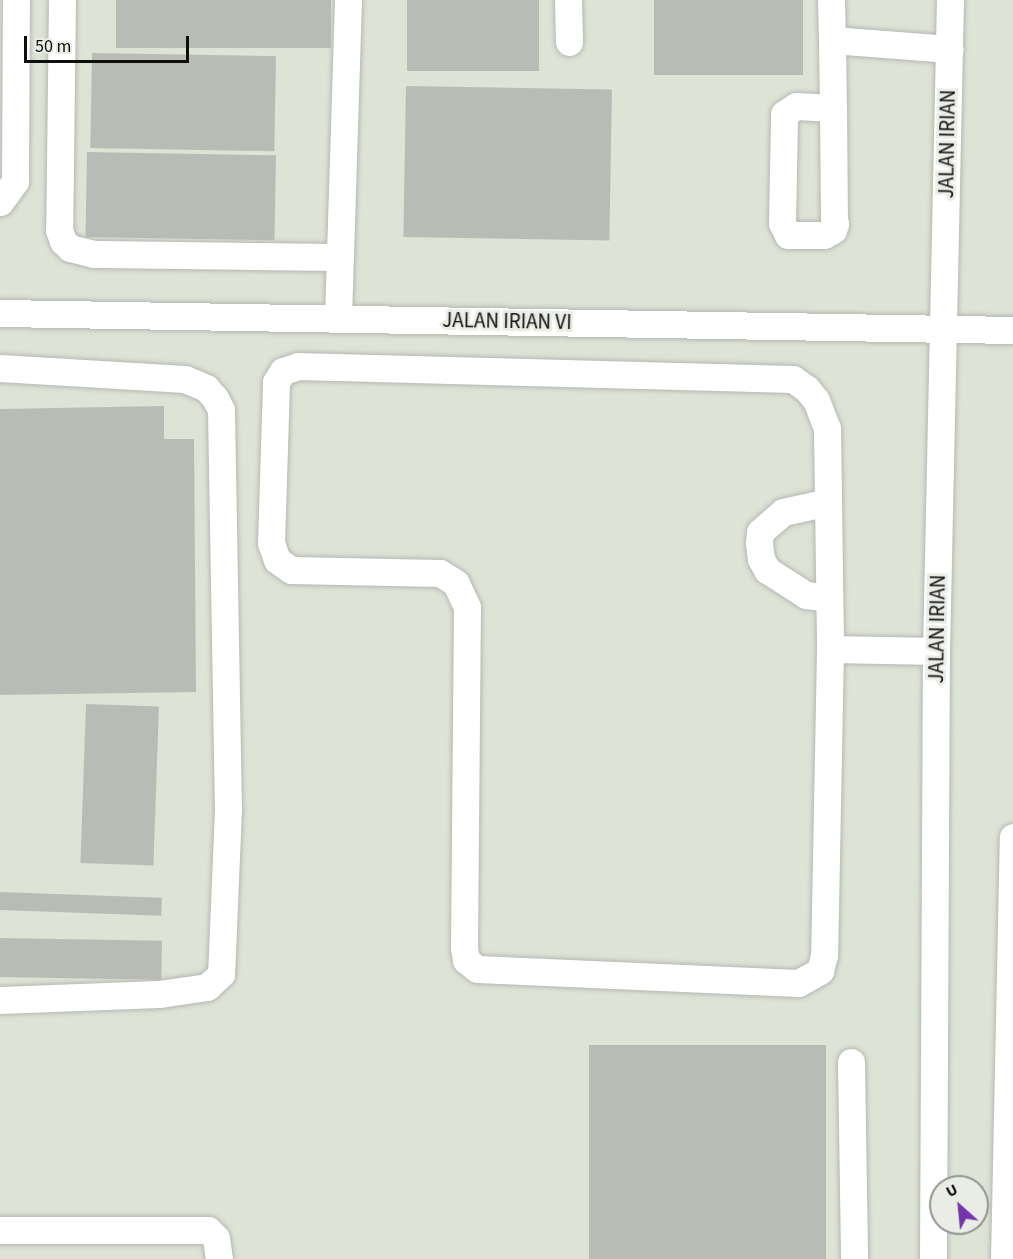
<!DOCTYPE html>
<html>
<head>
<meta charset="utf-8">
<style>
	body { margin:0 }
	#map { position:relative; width:1013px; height:1259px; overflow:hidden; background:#eaede6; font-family:"Source Sans 3",sans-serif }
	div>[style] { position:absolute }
	.built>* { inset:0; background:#dde3d5 }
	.building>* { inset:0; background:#b9bcb5; transform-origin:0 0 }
	.roads { filter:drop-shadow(0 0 2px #b5b8b1) drop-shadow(0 0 2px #b5b8b1) }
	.minor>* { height:27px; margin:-13.5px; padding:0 13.5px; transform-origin:13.5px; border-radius:13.5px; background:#fff }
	span { translate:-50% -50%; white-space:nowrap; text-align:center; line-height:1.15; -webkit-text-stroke:6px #eaede6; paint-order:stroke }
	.street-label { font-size:21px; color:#0e0f0d }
	.north { position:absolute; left:929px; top:1175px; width:60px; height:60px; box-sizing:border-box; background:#eaede6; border:2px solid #92948f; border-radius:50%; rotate:333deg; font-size:16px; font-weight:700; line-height:24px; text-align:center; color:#0e0f0d }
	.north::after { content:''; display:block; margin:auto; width:21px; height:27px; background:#7636ab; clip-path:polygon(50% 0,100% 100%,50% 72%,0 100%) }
	.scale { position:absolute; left:24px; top:36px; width:165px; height:27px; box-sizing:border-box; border:3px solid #0e0f0d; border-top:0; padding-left:8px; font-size:18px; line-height:21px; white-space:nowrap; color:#0e0f0d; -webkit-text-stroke:4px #eaede6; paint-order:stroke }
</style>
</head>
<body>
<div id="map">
	<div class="built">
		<div style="clip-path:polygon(evenodd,0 0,1013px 0,1013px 1259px,0 1259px,0 0,941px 1187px,977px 1187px,977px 1223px,941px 1223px,941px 1187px)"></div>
	</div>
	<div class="building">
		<div style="left:116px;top:0;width:215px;height:48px"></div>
		<div style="left:407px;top:0;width:132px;height:71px"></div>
		<div style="left:654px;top:0;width:149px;height:75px"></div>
		<div style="left:92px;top:53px;width:184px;height:95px;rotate:1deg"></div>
		<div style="left:406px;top:86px;width:206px;height:151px;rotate:1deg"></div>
		<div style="left:87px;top:152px;width:189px;height:85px;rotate:1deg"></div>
		<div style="clip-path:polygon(164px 406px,164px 439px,194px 439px,196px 692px,0 695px,0 409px)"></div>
		<div style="left:86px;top:704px;width:73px;height:159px;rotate:2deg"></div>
		<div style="left:0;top:892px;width:162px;height:18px;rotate:2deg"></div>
		<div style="left:0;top:938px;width:162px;height:39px;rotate:1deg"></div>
		<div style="left:589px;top:1045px;width:237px;height:214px"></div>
	</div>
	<div class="roads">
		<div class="minor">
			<div style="left:62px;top:0;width:230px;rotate:90.7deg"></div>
			<div style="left:59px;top:230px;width:12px;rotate:70deg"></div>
			<div style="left:63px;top:241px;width:10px;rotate:45deg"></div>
			<div style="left:70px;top:248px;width:25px;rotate:14deg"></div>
			<div style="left:94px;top:254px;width:245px;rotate:0.7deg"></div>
			<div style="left:568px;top:0;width:42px;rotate:88.6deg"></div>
			<div style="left:831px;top:0;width:40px;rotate:88.6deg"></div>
			<div style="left:832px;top:40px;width:118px;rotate:4.4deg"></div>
			<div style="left:832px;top:40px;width:68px;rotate:89.2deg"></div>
			<div style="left:833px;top:108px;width:112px;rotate:89.5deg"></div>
			<div style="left:834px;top:220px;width:4px;rotate:76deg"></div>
			<div style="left:835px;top:224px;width:6px;rotate:108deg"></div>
			<div style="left:833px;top:230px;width:10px;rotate:151deg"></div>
			<div style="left:824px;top:235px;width:36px;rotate:180deg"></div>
			<div style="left:788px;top:235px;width:13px;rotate:-117deg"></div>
			<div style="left:782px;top:223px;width:109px;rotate:-88.9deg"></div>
			<div style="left:784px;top:114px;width:14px;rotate:-34deg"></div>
			<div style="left:796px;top:106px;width:37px;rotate:3deg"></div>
			<div style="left:0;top:202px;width:26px;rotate:-54deg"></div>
			<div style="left:15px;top:181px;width:181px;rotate:-89.7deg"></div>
			<div style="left:0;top:313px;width:1013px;rotate:0.96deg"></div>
			<div style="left:338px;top:318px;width:318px;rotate:-88.2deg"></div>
			<div style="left:0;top:368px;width:185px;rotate:3.4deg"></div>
			<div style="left:185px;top:379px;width:23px;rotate:23deg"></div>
			<div style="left:206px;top:388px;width:13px;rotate:48deg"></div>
			<div style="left:215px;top:398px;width:13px;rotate:63deg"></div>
			<div style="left:221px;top:410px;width:399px;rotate:89deg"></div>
			<div style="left:228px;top:809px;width:165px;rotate:92.4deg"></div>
			<div style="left:221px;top:974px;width:19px;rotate:137deg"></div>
			<div style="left:207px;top:987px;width:49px;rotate:171.7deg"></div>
			<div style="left:159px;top:994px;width:159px;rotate:177.8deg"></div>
			<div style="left:828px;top:502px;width:46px;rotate:167.5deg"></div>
			<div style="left:783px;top:512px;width:30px;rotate:139deg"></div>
			<div style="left:760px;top:532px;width:11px;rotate:95deg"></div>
			<div style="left:759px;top:543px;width:16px;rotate:83deg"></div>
			<div style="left:761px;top:559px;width:13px;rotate:61deg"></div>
			<div style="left:767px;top:570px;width:46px;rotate:32.7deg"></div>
			<div style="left:806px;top:595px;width:23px;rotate:7deg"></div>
			<div style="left:830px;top:649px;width:306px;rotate:91.1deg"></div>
			<div style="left:824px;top:955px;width:16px;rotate:104deg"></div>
			<div style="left:820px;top:971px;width:25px;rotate:151deg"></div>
			<div style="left:798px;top:983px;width:321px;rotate:-177.5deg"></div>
			<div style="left:477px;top:969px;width:14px;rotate:-141deg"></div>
			<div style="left:466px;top:960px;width:13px;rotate:-99deg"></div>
			<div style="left:464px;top:947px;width:340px;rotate:-89.5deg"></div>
			<div style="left:467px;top:607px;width:26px;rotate:-115deg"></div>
			<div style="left:456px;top:583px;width:19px;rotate:-148deg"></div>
			<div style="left:440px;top:573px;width:149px;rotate:-178.8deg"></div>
			<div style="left:291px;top:570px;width:17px;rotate:-144deg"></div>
			<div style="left:277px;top:560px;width:18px;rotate:-109deg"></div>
			<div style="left:271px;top:543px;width:161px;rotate:-88.2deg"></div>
			<div style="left:276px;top:382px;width:13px;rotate:-58deg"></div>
			<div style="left:283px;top:371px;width:16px;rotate:-18deg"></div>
			<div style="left:298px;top:366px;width:495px;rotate:1.5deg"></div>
			<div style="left:793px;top:379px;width:17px;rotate:36deg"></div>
			<div style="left:807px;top:389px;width:14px;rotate:51deg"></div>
			<div style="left:816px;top:400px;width:30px;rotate:69deg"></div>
			<div style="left:827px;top:428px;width:221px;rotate:89.2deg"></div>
			<div style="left:830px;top:649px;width:106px;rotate:1.1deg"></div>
			<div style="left:851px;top:1062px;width:197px;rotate:89.1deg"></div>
			<div style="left:0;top:1230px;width:208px"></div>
			<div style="left:208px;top:1230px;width:11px;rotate:45deg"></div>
			<div style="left:216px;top:1238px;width:21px;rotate:82deg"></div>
			<div style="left:933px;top:1259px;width:608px;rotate:-89.72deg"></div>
			<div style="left:936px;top:651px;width:651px;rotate:-88.77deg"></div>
			<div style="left:1004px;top:1259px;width:422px;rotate:-88.8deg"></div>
		</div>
	</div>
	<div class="street-label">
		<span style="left:947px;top:144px;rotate:-89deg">JALAN IRIAN</span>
		<span style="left:507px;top:321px;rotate:1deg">JALAN IRIAN VI</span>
		<span style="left:937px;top:629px;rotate:-89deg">JALAN IRIAN</span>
	</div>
	<div class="north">U</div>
	<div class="scale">50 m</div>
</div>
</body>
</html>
